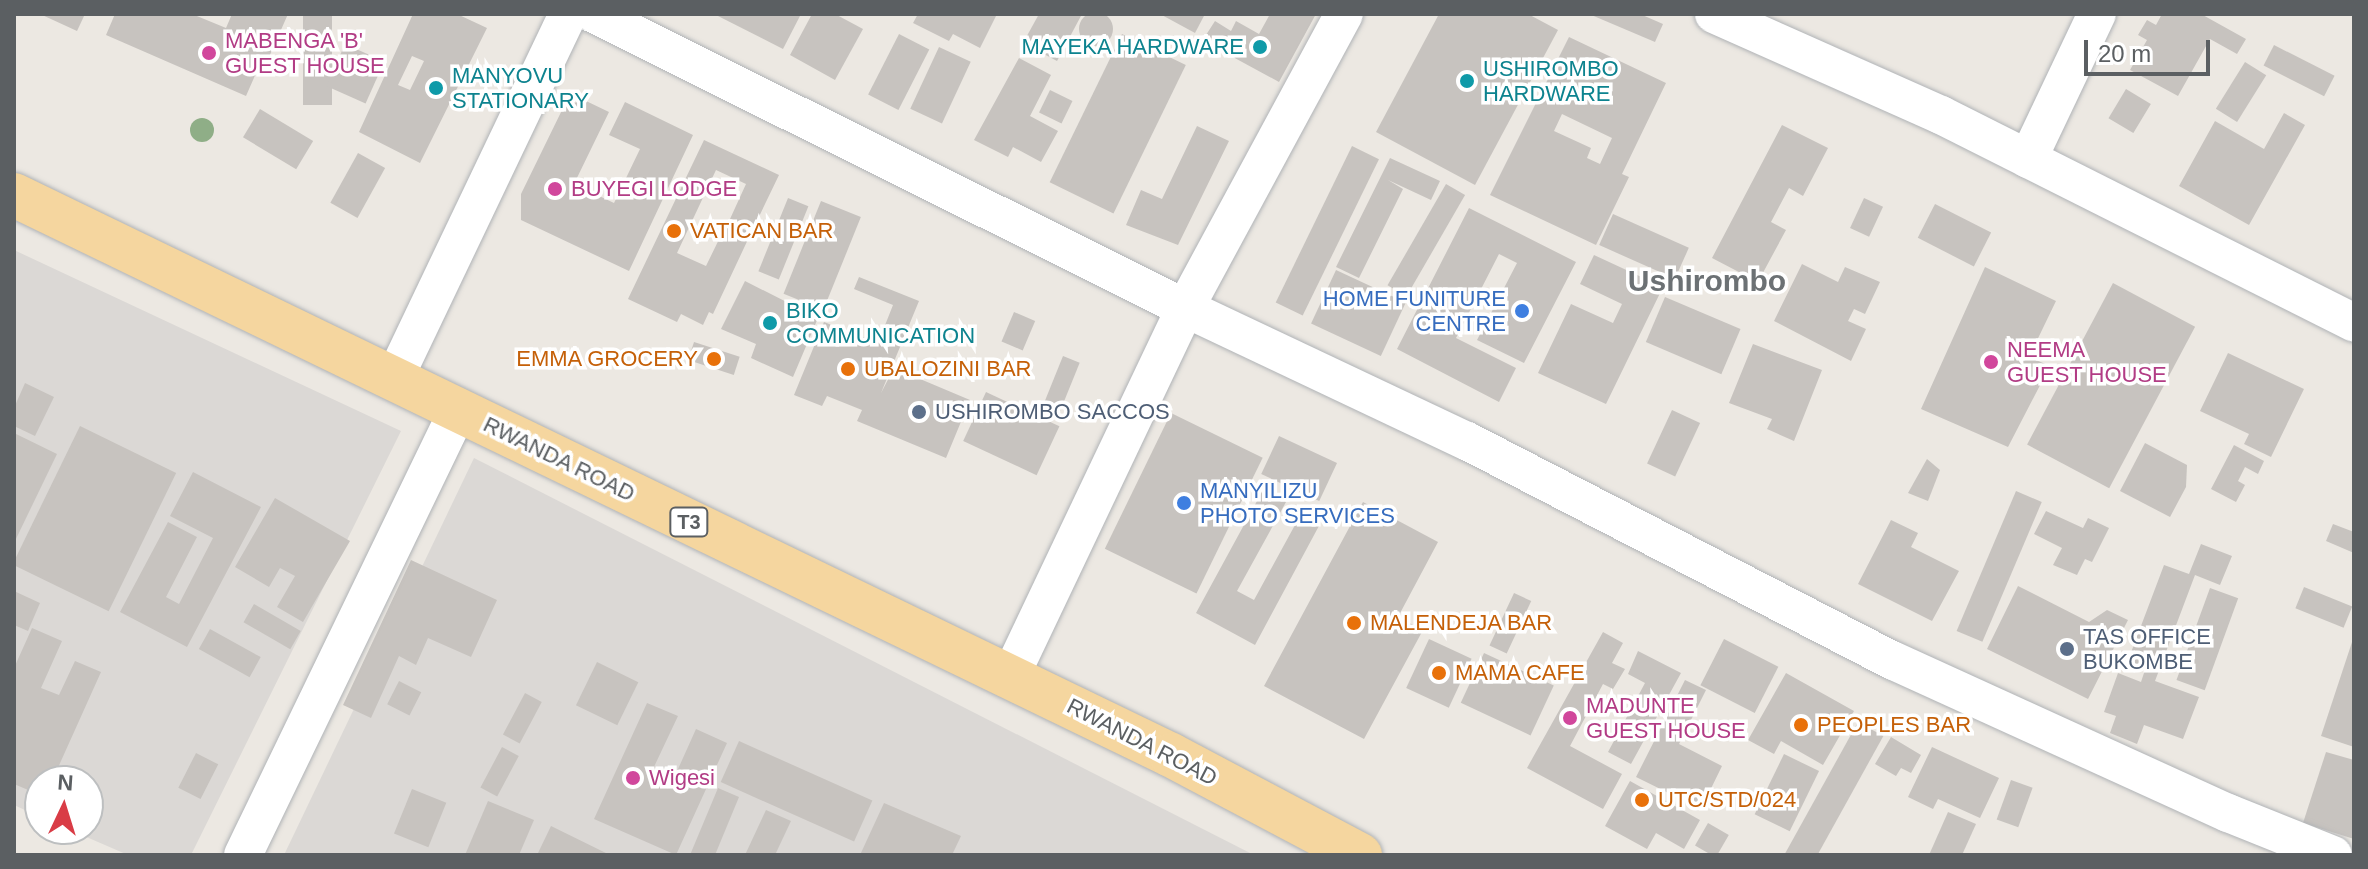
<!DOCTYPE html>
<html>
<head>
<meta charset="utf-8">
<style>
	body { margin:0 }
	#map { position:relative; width:2368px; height:869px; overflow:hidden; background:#ece8e2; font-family:Arial,sans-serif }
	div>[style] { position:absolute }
	.industrial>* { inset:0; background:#dbd8d5 }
	.building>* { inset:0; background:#c7c3bf; transform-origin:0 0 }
	.round { border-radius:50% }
	.roads { filter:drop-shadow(0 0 2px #b0b3b6) drop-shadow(0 0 2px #b0b3b6) }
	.minor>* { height:38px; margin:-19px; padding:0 19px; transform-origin:19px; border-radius:19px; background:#fff }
	.trunk>* { height:44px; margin:-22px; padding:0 22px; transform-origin:22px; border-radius:22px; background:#f5d69f }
	.trees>* { width:24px; height:24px; margin:-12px; border-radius:50%; background:#8fae87 }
	.dots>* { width:22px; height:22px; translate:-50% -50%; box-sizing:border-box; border:4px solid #fff; border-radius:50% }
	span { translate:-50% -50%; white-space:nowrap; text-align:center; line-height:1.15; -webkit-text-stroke:7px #fff; paint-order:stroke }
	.shield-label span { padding:2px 6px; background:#fff; border:2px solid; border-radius:6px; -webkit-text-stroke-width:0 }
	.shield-label { font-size:20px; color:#5b5f62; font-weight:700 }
	.hotel-label { font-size:22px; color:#b23c85 }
	.left { translate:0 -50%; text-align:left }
	.culture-label { font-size:22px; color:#0d838f }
	.right { translate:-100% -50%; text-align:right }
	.food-label { font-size:22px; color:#c56008 }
	.shop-label { font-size:22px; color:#366cbe }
	.service-label { font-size:22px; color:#4e5e75 }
	.street-label { font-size:22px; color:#5b5f62 }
	.district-label { font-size:30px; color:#6c7174; font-weight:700 }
	.frame { position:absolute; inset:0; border:16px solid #5b5f62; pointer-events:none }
	.north { position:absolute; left:24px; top:765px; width:80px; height:80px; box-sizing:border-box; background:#fff; border:2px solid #bdbfc0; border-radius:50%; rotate:4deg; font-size:22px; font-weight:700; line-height:32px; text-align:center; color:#5b5f62 }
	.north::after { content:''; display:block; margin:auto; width:28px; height:36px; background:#d93c46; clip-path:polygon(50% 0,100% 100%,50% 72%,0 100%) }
	.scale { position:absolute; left:2084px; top:40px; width:126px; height:36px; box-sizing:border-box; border:4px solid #5b5f62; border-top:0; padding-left:10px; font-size:24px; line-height:28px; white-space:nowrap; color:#5b5f62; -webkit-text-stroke:6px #fff; paint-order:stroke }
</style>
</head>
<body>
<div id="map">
	<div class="industrial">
		<div style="clip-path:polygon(14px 250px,401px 431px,191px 855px,128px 855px,68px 829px,88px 829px,88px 781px,40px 781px,40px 817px,14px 805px)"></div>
		<div style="clip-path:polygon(474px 458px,1254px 855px,284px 855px)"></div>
	</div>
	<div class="building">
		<div class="round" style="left:1079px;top:12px;width:34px;height:34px"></div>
		<div style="clip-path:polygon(40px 14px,85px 14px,77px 31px)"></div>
		<div style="clip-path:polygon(115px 14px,192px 14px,226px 28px,232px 14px,288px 14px,262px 73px,257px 71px,246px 96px,106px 35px)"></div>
		<div style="left:303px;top:14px;width:29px;height:91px"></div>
		<div style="clip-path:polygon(evenodd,413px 14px,457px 14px,487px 28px,420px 163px,359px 132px,413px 14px,412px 56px,424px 61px,410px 90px,398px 85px,412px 56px)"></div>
		<div style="clip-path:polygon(714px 14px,801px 14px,783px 49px)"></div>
		<div style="clip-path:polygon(812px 14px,835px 14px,863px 29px,835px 80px,790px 55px)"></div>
		<div style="clip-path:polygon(918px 14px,997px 14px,980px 48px,953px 34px,949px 41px,913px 23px)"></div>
		<div style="clip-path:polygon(1039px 14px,1082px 14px,1057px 61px,1023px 43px)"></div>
		<div style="clip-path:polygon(1160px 14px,1205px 14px,1195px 33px)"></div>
		<div style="clip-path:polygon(1270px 14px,1316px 14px,1279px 82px,1220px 50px,1223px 45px,1206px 35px,1215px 21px,1231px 31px,1236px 21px,1259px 34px)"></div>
		<div style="clip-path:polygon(1439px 14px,1528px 14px,1558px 30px,1475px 185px,1376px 132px)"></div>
		<div style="clip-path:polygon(1589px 14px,1640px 14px,1663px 24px,1655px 42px)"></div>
		<div style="clip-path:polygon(2162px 14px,2201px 14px,2246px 39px,2237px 54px,2210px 39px,2178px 96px,2130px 70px,2147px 40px,2138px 35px,2147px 20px,2156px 25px)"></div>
		<div style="left:899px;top:34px;width:34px;height:68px;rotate:27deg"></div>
		<div style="left:1122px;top:34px;width:71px;height:165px;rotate:26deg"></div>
		<div style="clip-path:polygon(evenodd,1569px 37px,1666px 83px,1622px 174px,1629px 177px,1596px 245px,1490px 195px,1569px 37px,1562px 114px,1612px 138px,1600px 164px,1587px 158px,1591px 148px,1554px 131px,1562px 114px)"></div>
		<div style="left:345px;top:44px;width:43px;height:46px;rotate:24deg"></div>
		<div style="left:2274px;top:45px;width:68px;height:23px;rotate:27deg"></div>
		<div style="left:939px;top:47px;width:35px;height:68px;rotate:25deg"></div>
		<div style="clip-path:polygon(1019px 58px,1051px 75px,1030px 116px,1058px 131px,1041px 162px,1013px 147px,1008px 157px,974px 140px)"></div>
		<div style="left:2245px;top:62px;width:25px;height:55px;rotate:32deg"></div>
		<div style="left:2126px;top:89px;width:29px;height:34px;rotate:31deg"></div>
		<div style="left:1050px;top:90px;width:25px;height:25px;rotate:26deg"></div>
		<div style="clip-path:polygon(584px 100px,609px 112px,574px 184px,614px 203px,640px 149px,609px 135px,625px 102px,693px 135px,629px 271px,521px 220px,521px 194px,564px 106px)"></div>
		<div style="left:260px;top:109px;width:62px;height:33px;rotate:31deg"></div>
		<div style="clip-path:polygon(2284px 113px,2305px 125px,2249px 225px,2179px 186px,2215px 121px,2264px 149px)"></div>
		<div style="clip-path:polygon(1782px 125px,1828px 148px,1803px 196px,1789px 188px,1771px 222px,1786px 230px,1758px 282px,1712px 258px)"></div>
		<div style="clip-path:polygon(1197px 126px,1229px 141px,1178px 245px,1126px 225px,1141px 190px,1162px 199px)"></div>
		<div style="clip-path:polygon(704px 140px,779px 175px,753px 229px,730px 219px,746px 184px,716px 170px,677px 253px,706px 266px,728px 221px,751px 233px,713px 314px,709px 312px,703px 325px,681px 314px,677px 322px,628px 299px)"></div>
		<div style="left:1352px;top:146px;width:30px;height:174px;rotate:26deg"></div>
		<div style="left:358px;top:153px;width:31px;height:57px;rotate:29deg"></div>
		<div style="clip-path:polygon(1390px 158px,1440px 181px,1431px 200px,1388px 180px,1403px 189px,1359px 278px,1336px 267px)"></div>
		<div style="left:1446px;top:184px;width:22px;height:117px;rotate:30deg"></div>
		<div style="left:788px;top:198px;width:22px;height:79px;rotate:22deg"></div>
		<div style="left:1864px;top:198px;width:21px;height:33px;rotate:25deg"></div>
		<div style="left:821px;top:201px;width:43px;height:100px;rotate:22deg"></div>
		<div style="left:1935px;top:204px;width:63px;height:38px;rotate:27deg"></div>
		<div style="clip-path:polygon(1469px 208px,1576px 262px,1524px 363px,1477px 340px,1517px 263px,1499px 254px,1456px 338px,1516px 368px,1499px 402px,1397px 349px)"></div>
		<div style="left:1613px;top:214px;width:83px;height:34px;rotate:24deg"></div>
		<div style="clip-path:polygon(1594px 255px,1663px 287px,1606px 404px,1538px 373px,1571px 304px,1613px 323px,1622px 304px,1580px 284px)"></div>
		<div style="clip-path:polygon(1802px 264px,1838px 282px,1845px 267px,1880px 282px,1865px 314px,1854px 309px,1848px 321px,1866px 329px,1851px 361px,1774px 321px)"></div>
		<div style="clip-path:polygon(1985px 267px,2056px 301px,2029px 357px,2050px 366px,2008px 447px,1921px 409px)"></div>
		<div style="left:1336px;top:270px;width:77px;height:59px;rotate:25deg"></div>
		<div style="clip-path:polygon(859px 277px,919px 301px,881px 393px,894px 368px,970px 400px,946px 458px,857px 421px,862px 410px,827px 396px,822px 406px,794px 395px,824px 322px,878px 343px,893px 305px,854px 289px)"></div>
		<div style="clip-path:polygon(745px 281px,818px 318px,793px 377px,751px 358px,756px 344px,721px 329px)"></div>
		<div style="left:2113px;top:283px;width:93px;height:183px;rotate:28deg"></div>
		<div style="left:1665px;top:297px;width:82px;height:49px;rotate:23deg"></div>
		<div style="left:1014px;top:312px;width:23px;height:32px;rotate:23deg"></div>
		<div style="left:694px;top:342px;width:48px;height:19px;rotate:18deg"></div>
		<div style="clip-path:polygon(1753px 344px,1822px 370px,1794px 441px,1767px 429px,1772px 419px,1729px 403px)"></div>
		<div style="clip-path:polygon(2228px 353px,2304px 389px,2271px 457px,2244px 444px,2249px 434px,2200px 411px)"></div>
		<div style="left:1063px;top:356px;width:18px;height:60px;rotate:22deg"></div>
		<div style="clip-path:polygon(25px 383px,54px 397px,35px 436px,14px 426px,14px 408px)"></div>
		<div style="left:986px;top:392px;width:81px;height:54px;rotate:25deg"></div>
		<div style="left:1672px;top:410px;width:31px;height:59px;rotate:25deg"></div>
		<div style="left:1171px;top:413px;width:102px;height:151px;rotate:26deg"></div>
		<div style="left:80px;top:426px;width:107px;height:154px;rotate:26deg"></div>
		<div style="clip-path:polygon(14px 433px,57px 454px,14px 543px)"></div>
		<div style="left:1279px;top:436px;width:64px;height:42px;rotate:25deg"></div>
		<div style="clip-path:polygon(2145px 443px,2187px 465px,2186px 487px,2170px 517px,2120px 491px)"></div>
		<div style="clip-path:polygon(2234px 445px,2264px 461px,2258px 474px,2245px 467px,2238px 481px,2245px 485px,2236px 502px,2211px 489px)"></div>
		<div style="clip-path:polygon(1927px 459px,1940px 470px,1928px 501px,1908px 493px)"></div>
		<div style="clip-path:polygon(193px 472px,261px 507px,187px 647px,120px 612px,168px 522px,197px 537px,166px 597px,179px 604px,213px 538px,170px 516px)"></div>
		<div style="clip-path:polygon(1263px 490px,1286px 502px,1237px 591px,1254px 600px,1301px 514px,1320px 524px,1255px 645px,1196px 613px)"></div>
		<div style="left:2016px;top:491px;width:28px;height:152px;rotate:23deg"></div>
		<div style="clip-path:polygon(275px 498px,350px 541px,303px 622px,277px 607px,295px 576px,280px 568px,269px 587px,235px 567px)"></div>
		<div style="clip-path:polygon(1363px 502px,1438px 542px,1398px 617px,1423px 630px,1364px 739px,1264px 686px)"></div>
		<div style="clip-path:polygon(2046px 511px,2083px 528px,2088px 518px,2109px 528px,2092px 562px,2085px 559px,2077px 575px,2053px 565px,2062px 548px,2034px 534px)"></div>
		<div style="clip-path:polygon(1891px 520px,1918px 533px,1911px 547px,1959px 571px,1932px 621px,1858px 584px)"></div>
		<div style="clip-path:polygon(2333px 524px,2354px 532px,2354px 553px,2326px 541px)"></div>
		<div style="clip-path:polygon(2201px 544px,2232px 556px,2220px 585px,2195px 575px,2155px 681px,2199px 697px,2183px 739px,2144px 725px,2137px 744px,2110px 733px,2116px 716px,2104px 712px,2118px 673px,2141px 682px,2145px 670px,2127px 663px,2164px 565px,2189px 574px)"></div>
		<div style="clip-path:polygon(411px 560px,497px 600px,471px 657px,428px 638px,416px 665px,399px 656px,371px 718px,343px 705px)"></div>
		<div style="clip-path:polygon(2018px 586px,2089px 622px,2107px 610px,2128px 620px,2088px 699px,1987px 649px)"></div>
		<div style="left:2304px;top:587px;width:52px;height:23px;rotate:22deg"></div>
		<div style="left:2210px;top:588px;width:30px;height:98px;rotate:20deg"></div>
		<div style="clip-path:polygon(14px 591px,40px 603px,28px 631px,14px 625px)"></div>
		<div style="left:1514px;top:593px;width:19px;height:58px;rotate:25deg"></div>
		<div style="left:254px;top:604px;width:54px;height:21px;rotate:30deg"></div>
		<div style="clip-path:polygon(32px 628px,62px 641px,41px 688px,59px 695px,75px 661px,101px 672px,52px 781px,40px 781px,40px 795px,14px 784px,14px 668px)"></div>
		<div style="left:210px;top:629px;width:58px;height:23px;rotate:29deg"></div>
		<div style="clip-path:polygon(1603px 632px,1623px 643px,1612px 663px,1625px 669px,1613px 689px,1603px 684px,1570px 746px,1622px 774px,1603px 809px,1527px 768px)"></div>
		<div style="clip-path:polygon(2354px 636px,2354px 747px,2321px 736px)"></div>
		<div style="left:1429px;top:639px;width:47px;height:54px;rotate:25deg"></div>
		<div style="left:1724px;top:639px;width:61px;height:52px;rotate:27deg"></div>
		<div style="clip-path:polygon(1638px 651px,1681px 673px,1631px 764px,1608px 752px,1645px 683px,1628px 674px)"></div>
		<div style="left:1484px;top:653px;width:77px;height:55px;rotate:25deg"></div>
		<div style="left:597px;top:662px;width:46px;height:48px;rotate:26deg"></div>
		<div style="clip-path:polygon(1786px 673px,1854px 711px,1823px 765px,1781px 741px,1774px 754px,1748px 740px)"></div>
		<div style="clip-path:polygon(1685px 680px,1706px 690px,1679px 744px,1722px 766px,1701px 809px,1636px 777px)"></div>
		<div style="left:399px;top:681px;width:25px;height:26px;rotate:27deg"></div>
		<div style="left:525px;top:693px;width:19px;height:47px;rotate:28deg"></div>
		<div style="clip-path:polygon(647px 703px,678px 716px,653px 769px,674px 778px,696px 729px,727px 743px,676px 855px,594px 819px)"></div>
		<div style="left:1858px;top:722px;width:29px;height:153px;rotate:29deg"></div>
		<div style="clip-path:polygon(1891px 737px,1921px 755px,1911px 773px,1901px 768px,1896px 776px,1875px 764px)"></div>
		<div style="left:739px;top:741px;width:146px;height:45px;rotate:24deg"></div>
		<div style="left:502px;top:747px;width:19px;height:46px;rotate:28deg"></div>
		<div style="clip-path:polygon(1932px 747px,1999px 778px,1980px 818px,1938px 799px,1933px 809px,1908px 797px)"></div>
		<div style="clip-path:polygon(2326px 752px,2354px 760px,2354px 839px,2303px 823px)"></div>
		<div style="left:196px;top:753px;width:25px;height:39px;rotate:27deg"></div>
		<div style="left:1784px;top:754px;width:39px;height:67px;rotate:26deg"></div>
		<div style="left:2011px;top:780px;width:23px;height:42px;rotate:20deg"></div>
		<div style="clip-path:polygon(1630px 781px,1700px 820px,1684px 849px,1656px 833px,1647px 849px,1605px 826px)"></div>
		<div style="clip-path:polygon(718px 788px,739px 797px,715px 855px,690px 855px)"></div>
		<div style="left:412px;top:789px;width:37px;height:48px;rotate:22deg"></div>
		<div style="clip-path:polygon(488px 801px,534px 820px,519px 855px,465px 855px)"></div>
		<div style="clip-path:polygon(884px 803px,961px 836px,952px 855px,860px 855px)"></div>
		<div style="clip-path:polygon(766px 810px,791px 821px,775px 855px,745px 855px)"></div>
		<div style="clip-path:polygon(1948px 812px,1976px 824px,1962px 855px,1929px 855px)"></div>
		<div style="left:1708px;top:823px;width:24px;height:26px;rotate:30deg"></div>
		<div style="clip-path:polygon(551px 826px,610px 855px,543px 855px,538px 853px)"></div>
	</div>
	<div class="roads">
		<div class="minor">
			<div style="left:594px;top:14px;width:660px;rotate:26.45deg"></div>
			<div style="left:1185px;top:308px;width:312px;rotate:25.3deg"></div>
			<div style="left:1467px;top:441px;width:480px;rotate:27.3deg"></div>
			<div style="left:1894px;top:661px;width:367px;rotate:24.5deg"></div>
			<div style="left:2228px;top:813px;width:113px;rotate:21.8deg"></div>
			<div style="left:1714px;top:14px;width:248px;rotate:24deg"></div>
			<div style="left:1941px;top:115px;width:462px;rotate:26.7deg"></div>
			<div style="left:2028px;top:159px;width:161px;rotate:-64.6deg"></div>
			<div style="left:394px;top:379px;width:404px;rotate:-64.5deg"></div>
			<div style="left:1010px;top:677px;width:408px;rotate:-64.6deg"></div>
			<div style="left:1185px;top:308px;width:334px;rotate:-61.6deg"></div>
			<div style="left:243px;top:855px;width:494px;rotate:-64.2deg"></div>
		</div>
		<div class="trunk">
			<div style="left:14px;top:195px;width:1285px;rotate:25.83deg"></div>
			<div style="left:1171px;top:755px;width:214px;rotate:27.9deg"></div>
		</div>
	</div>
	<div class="trees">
		<div style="left:202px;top:130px"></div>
	</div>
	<div class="dots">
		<div style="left:1260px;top:47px;background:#0f9aa8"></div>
		<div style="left:209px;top:53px;background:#d1479c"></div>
		<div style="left:1467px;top:81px;background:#0f9aa8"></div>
		<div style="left:436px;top:88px;background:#0f9aa8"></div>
		<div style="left:555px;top:189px;background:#d1479c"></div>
		<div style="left:674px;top:231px;background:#e8710a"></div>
		<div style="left:1522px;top:311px;background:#3f7fe0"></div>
		<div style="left:770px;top:323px;background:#0f9aa8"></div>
		<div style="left:714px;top:359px;background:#e8710a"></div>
		<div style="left:1991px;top:362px;background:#d1479c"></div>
		<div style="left:848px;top:369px;background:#e8710a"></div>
		<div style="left:919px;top:412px;background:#5c6f8a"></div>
		<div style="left:1184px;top:503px;background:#3f7fe0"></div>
		<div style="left:1354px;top:623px;background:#e8710a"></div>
		<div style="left:2067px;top:649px;background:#5c6f8a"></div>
		<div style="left:1439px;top:673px;background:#e8710a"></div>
		<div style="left:1570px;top:718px;background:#d1479c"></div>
		<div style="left:1801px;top:725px;background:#e8710a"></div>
		<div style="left:633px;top:778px;background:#d1479c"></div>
		<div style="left:1642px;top:800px;background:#e8710a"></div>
	</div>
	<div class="shield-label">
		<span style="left:689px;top:522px">T3</span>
	</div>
	<div class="hotel-label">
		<span class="left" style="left:225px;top:53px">MABENGA 'B'<br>GUEST HOUSE</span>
		<span class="left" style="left:571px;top:189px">BUYEGI LODGE</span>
		<span class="left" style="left:2007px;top:362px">NEEMA<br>GUEST HOUSE</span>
		<span class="left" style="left:1586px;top:718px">MADUNTE<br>GUEST HOUSE</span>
		<span class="left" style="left:649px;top:778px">Wigesi</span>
	</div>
	<div class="culture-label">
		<span class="right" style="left:1244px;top:47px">MAYEKA HARDWARE</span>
		<span class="left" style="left:1483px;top:81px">USHIROMBO<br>HARDWARE</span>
		<span class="left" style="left:452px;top:88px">MANYOVU<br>STATIONARY</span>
		<span class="left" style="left:786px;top:323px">BIKO<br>COMMUNICATION</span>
	</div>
	<div class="food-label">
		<span class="left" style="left:690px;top:231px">VATICAN BAR</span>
		<span class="right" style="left:698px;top:359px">EMMA GROCERY</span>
		<span class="left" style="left:864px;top:369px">UBALOZINI BAR</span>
		<span class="left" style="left:1370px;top:623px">MALENDEJA BAR</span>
		<span class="left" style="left:1455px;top:673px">MAMA CAFE</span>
		<span class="left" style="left:1817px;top:725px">PEOPLES BAR</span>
		<span class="left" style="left:1658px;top:800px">UTC/STD/024</span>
	</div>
	<div class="shop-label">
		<span class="right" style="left:1506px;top:311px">HOME FUNITURE<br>CENTRE</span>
		<span class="left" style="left:1200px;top:503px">MANYILIZU<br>PHOTO SERVICES</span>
	</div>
	<div class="service-label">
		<span class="left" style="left:935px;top:412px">USHIROMBO SACCOS</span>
		<span class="left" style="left:2083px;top:649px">TAS OFFICE<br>BUKOMBE</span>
	</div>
	<div class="street-label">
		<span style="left:559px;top:459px;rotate:26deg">RWANDA ROAD</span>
		<span style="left:1142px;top:742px;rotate:27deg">RWANDA ROAD</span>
	</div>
	<div class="district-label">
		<span style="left:1707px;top:281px">Ushirombo</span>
	</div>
	<div class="frame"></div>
	<div class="north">N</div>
	<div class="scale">20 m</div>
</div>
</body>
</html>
